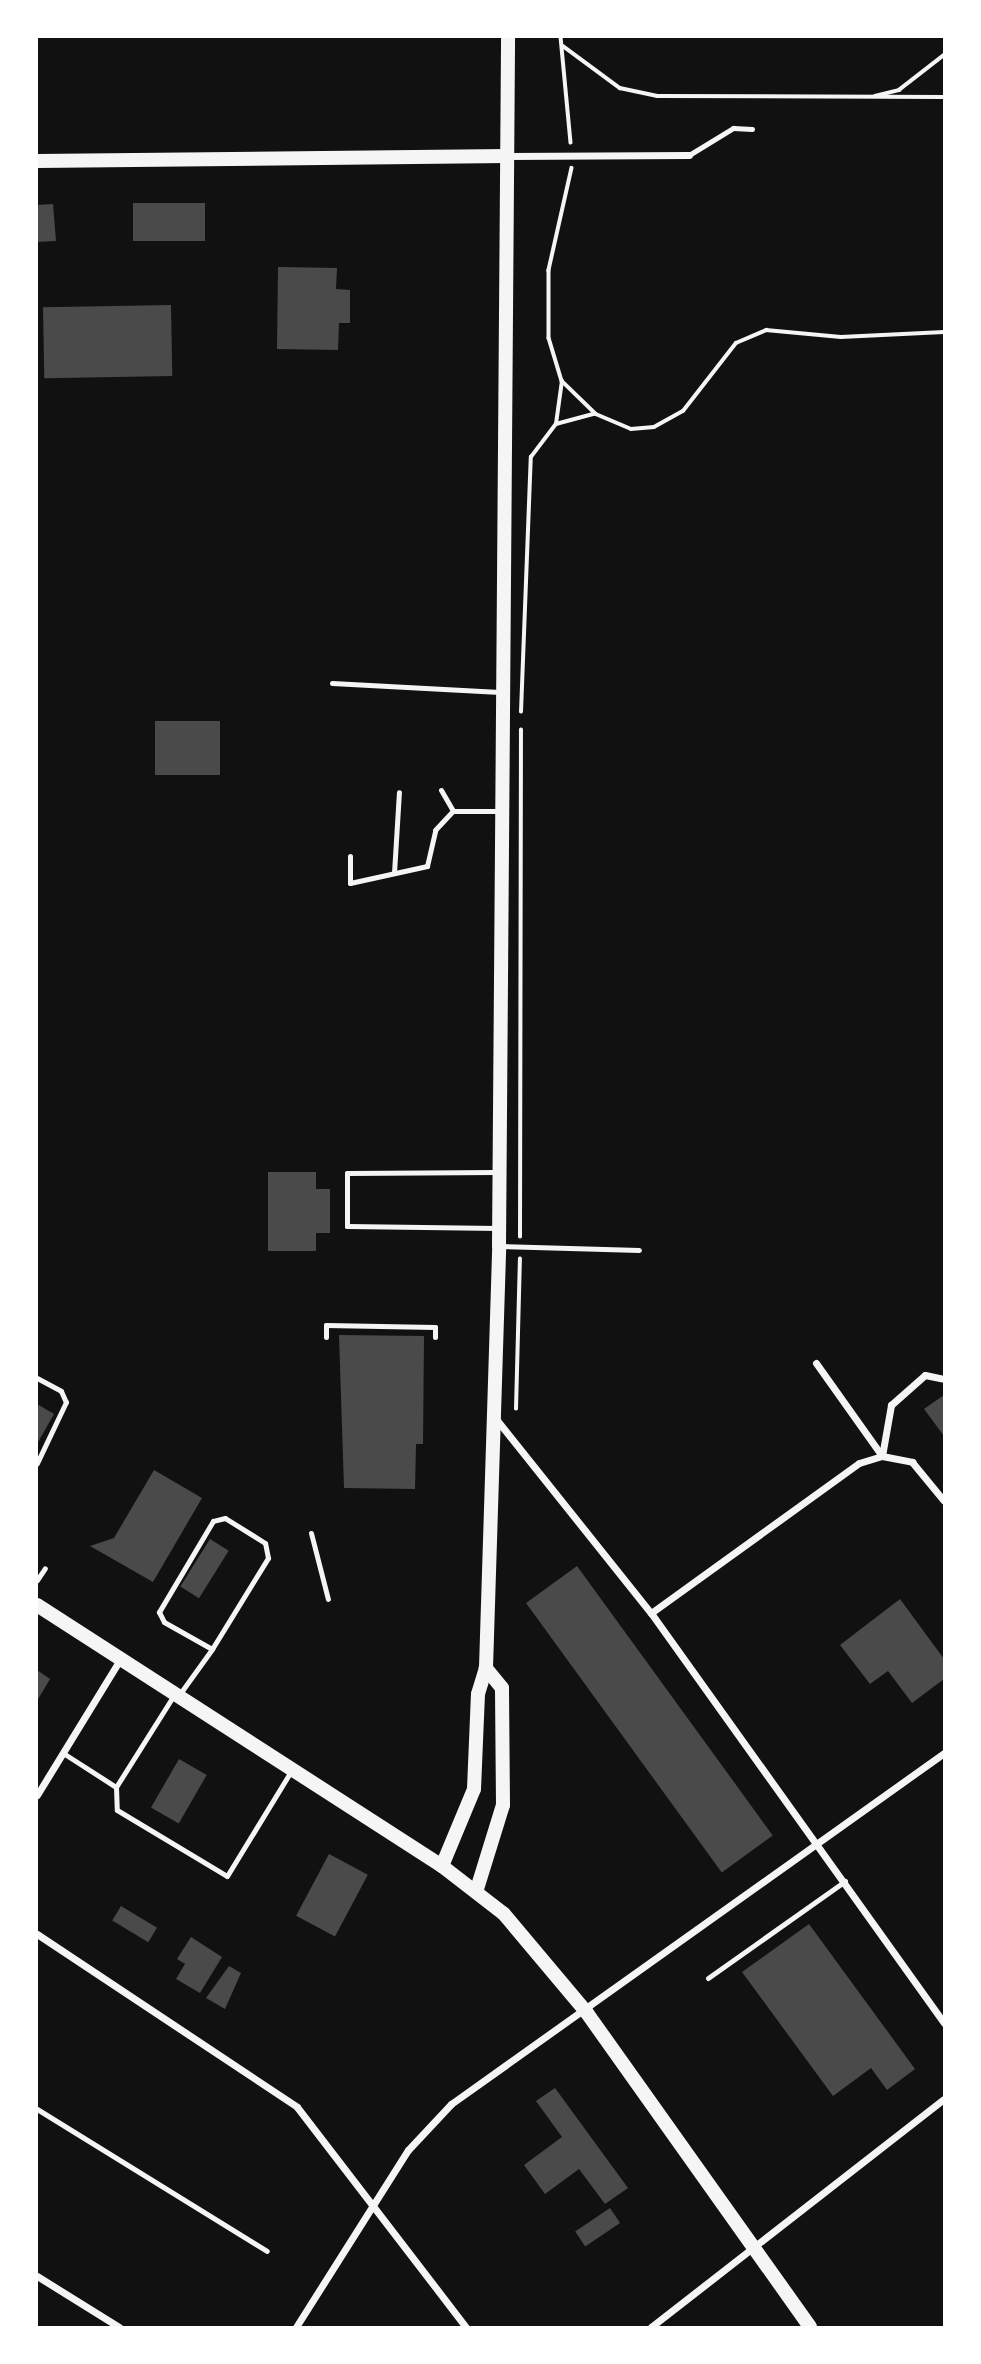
<!DOCTYPE html>
<html>
<head>
<meta charset="utf-8">
<style>
	body { margin:0 }
	#map { position:relative; width:981px; height:2364px; overflow:hidden; background:#111; font-family:"Nunito Sans",sans-serif }
	div>[style] { position:absolute }
	.building>* { inset:0; background:#4a4a4a; transform-origin:0 0 }
	.path>* { height:3.5px; margin:-1.75px; padding:0 1.75px; transform-origin:1.75px; border-radius:1.75px; background:#f5f5f5 }
	.service>* { height:5px; margin:-2.5px; padding:0 2.5px; transform-origin:2.5px; border-radius:2.5px; background:#f5f5f5 }
	.minor>* { height:7px; margin:-3.5px; padding:0 3.5px; transform-origin:3.5px; border-radius:3.5px; background:#f5f5f5 }
	.secondary>* { height:14px; margin:-7px; padding:0 7px; transform-origin:7px; border-radius:7px; background:#f5f5f5 }
	span { translate:-50% -50%; white-space:nowrap; text-align:center; line-height:1.15; -webkit-text-stroke:5px #fff; paint-order:stroke }
	.frame { position:absolute; inset:0; border:38px solid #fff; pointer-events:none }
</style>
</head>
<body>
<div id="map">
	<div class="building">
		<div style="left:133px;top:203px;width:72px;height:38px"></div>
		<div style="clip-path:polygon(53px 204px,56px 241px,37px 242px,37px 205px)"></div>
		<div style="clip-path:polygon(278px 267px,337px 268px,336px 289px,350px 290px,350px 323px,339px 323px,338px 350px,277px 349px)"></div>
		<div style="left:171px;top:305px;width:71px;height:128px;rotate:89deg"></div>
		<div style="left:155px;top:721px;width:65px;height:54px"></div>
		<div style="clip-path:polygon(268px 1172px,316px 1172px,316px 1189px,330px 1189px,330px 1233px,316px 1233px,316px 1251px,268px 1251px)"></div>
		<div style="clip-path:polygon(339px 1335px,424px 1336px,423px 1444px,416px 1444px,415px 1489px,344px 1488px)"></div>
		<div style="clip-path:polygon(944px 1395px,944px 1436px,924px 1409px)"></div>
		<div style="clip-path:polygon(37px 1404px,54px 1414px,37px 1444px)"></div>
		<div style="clip-path:polygon(154px 1470px,202px 1498px,153px 1582px,90px 1546px,114px 1538px)"></div>
		<div style="left:210px;top:1539px;width:22px;height:56px;rotate:32deg"></div>
		<div style="left:577px;top:1566px;width:333px;height:63px;rotate:54deg"></div>
		<div style="clip-path:polygon(900px 1599px,944px 1659px,944px 1679px,912px 1703px,888px 1671px,870px 1684px,840px 1645px)"></div>
		<div style="clip-path:polygon(37px 1670px,50px 1679px,37px 1701px)"></div>
		<div style="left:179px;top:1759px;width:32px;height:56px;rotate:30deg"></div>
		<div style="left:329px;top:1854px;width:44px;height:70px;rotate:28deg"></div>
		<div style="left:121px;top:1906px;width:42px;height:17px;rotate:31deg"></div>
		<div style="clip-path:polygon(809px 1924px,915px 2069px,887px 2090px,871px 2068px,833px 2096px,742px 1972px)"></div>
		<div style="clip-path:polygon(191px 1937px,222px 1957px,200px 1993px,176px 1979px,185px 1964px,177px 1959px)"></div>
		<div style="clip-path:polygon(229px 1966px,241px 1973px,225px 2009px,206px 1998px)"></div>
		<div style="clip-path:polygon(555px 2088px,628px 2188px,605px 2204px,579px 2169px,545px 2194px,524px 2165px,562px 2137px,536px 2101px)"></div>
		<div style="left:610px;top:2208px;width:18px;height:42px;rotate:56deg"></div>
	</div>
	<div class="path">
		<div style="left:561px;top:37px;width:106px;rotate:84.6deg"></div>
		<div style="left:563px;top:46px;width:71px;rotate:36.4deg"></div>
		<div style="left:620px;top:88px;width:38px;rotate:12deg"></div>
		<div style="left:657px;top:96px;width:287px;rotate:0.2deg"></div>
		<div style="left:875px;top:96px;width:25px;rotate:-14deg"></div>
		<div style="left:899px;top:90px;width:57px;rotate:-37.9deg"></div>
		<div style="left:572px;top:168px;width:105px;rotate:102.7deg"></div>
		<div style="left:549px;top:270px;width:68px;rotate:90deg"></div>
		<div style="left:549px;top:338px;width:45px;rotate:73.2deg"></div>
		<div style="left:562px;top:381px;width:47px;rotate:44.1deg"></div>
		<div style="left:596px;top:414px;width:38px;rotate:23deg"></div>
		<div style="left:631px;top:429px;width:23px;rotate:-5deg"></div>
		<div style="left:654px;top:427px;width:33px;rotate:-29deg"></div>
		<div style="left:683px;top:411px;width:86px;rotate:-52.1deg"></div>
		<div style="left:736px;top:343px;width:33px;rotate:-23deg"></div>
		<div style="left:766px;top:330px;width:75px;rotate:5.3deg"></div>
		<div style="left:841px;top:337px;width:103px;rotate:-2.8deg"></div>
		<div style="left:556px;top:424px;width:39px;rotate:-15deg"></div>
		<div style="left:521px;top:712px;width:255px;rotate:-87.8deg"></div>
		<div style="left:531px;top:457px;width:41px;rotate:-52.9deg"></div>
		<div style="left:556px;top:424px;width:43px;rotate:-82.1deg"></div>
		<div style="left:520px;top:1237px;width:507px;rotate:-89.89deg"></div>
		<div style="left:516px;top:1409px;width:150px;rotate:-88.5deg"></div>
	</div>
	<div class="service">
		<div style="left:689px;top:155px;width:52px;rotate:-31.5deg"></div>
		<div style="left:733px;top:128px;width:19px;rotate:3deg"></div>
		<div style="left:332px;top:683px;width:168px;rotate:3.1deg"></div>
		<div style="left:441px;top:790px;width:24px;rotate:60deg"></div>
		<div style="left:453px;top:811px;width:46px"></div>
		<div style="left:350px;top:856px;width:27px;rotate:90deg"></div>
		<div style="left:350px;top:883px;width:79px;rotate:-12.4deg"></div>
		<div style="left:427px;top:866px;width:37px;rotate:-77deg"></div>
		<div style="left:435px;top:830px;width:26px;rotate:-47deg"></div>
		<div style="left:394px;top:873px;width:81px;rotate:-86.5deg"></div>
		<div style="left:497px;top:1172px;width:150px;rotate:179.6deg"></div>
		<div style="left:347px;top:1173px;width:53px;rotate:90deg"></div>
		<div style="left:347px;top:1226px;width:151px;rotate:0.8deg"></div>
		<div style="left:499px;top:1246px;width:140px;rotate:1.6deg"></div>
		<div style="left:326px;top:1337px;width:12px;rotate:-90deg"></div>
		<div style="left:326px;top:1325px;width:109px;rotate:1.1deg"></div>
		<div style="left:435px;top:1327px;width:10px;rotate:90deg"></div>
		<div style="left:37px;top:1378px;width:27px;rotate:28deg"></div>
		<div style="left:61px;top:1391px;width:12px;rotate:66deg"></div>
		<div style="left:66px;top:1402px;width:68px;rotate:115.4deg"></div>
		<div style="left:311px;top:1533px;width:68px;rotate:75.6deg"></div>
		<div style="left:37px;top:1580px;width:14px;rotate:-56deg"></div>
		<div style="left:179px;top:1695px;width:57px;rotate:-54.3deg"></div>
		<div style="left:212px;top:1649px;width:107px;rotate:-58.4deg"></div>
		<div style="left:268px;top:1558px;width:15px;rotate:-101deg"></div>
		<div style="left:265px;top:1543px;width:47px;rotate:-148deg"></div>
		<div style="left:225px;top:1518px;width:12px;rotate:166deg"></div>
		<div style="left:213px;top:1521px;width:106px;rotate:120.7deg"></div>
		<div style="left:159px;top:1612px;width:11px;rotate:63deg"></div>
		<div style="left:164px;top:1622px;width:55px;rotate:29.4deg"></div>
		<div style="left:63px;top:1753px;width:63px;rotate:32.7deg"></div>
		<div style="left:116px;top:1787px;width:109px;rotate:-57.8deg"></div>
		<div style="left:116px;top:1787px;width:23px;rotate:88deg"></div>
		<div style="left:117px;top:1810px;width:128px;rotate:31deg"></div>
		<div style="left:227px;top:1876px;width:123px;rotate:-58.6deg"></div>
		<div style="left:708px;top:1978px;width:168px;rotate:-35.3deg"></div>
		<div style="left:37px;top:2109px;width:270px;rotate:31.7deg"></div>
	</div>
	<div class="minor">
		<div style="left:508px;top:156px;width:181px;rotate:-0.3deg"></div>
		<div style="left:816px;top:1363px;width:114px;rotate:54.6deg"></div>
		<div style="left:882px;top:1456px;width:31px;rotate:11deg"></div>
		<div style="left:912px;top:1462px;width:50px;rotate:50.6deg"></div>
		<div style="left:496px;top:1419px;width:248px;rotate:51.4deg"></div>
		<div style="left:651px;top:1613px;width:504px;rotate:54.45deg"></div>
		<div style="left:651px;top:1613px;width:256px;rotate:-35.8deg"></div>
		<div style="left:859px;top:1463px;width:24px;rotate:-17deg"></div>
		<div style="left:882px;top:1456px;width:52px;rotate:-80deg"></div>
		<div style="left:891px;top:1405px;width:45px;rotate:-41.4deg"></div>
		<div style="left:925px;top:1375px;width:19px;rotate:12deg"></div>
		<div style="left:37px;top:1795px;width:161px;rotate:-58.5deg"></div>
		<div style="left:37px;top:1934px;width:312px;rotate:33.6deg"></div>
		<div style="left:297px;top:2107px;width:277px;rotate:52.5deg"></div>
		<div style="left:37px;top:2276px;width:97px;rotate:31.9deg"></div>
		<div style="left:296px;top:2327px;width:209px;rotate:-57.7deg"></div>
		<div style="left:408px;top:2150px;width:63px;rotate:-46.9deg"></div>
		<div style="left:451px;top:2104px;width:605px;rotate:-35.45deg"></div>
		<div style="left:651px;top:2327px;width:371px;rotate:-37.9deg"></div>
	</div>
	<div class="secondary">
		<div style="left:37px;top:161px;width:470px;rotate:-0.6deg"></div>
		<div style="left:37px;top:1605px;width:482px;rotate:32.8deg"></div>
		<div style="left:442px;top:1866px;width:78px;rotate:37.7deg"></div>
		<div style="left:504px;top:1914px;width:129px;rotate:50deg"></div>
		<div style="left:587px;top:2013px;width:385px;rotate:54.6deg"></div>
		<div style="left:442px;top:1866px;width:83px;rotate:-67.4deg"></div>
		<div style="left:474px;top:1789px;width:95px;rotate:-87.6deg"></div>
		<div style="left:478px;top:1694px;width:27px;rotate:-73deg"></div>
		<div style="left:486px;top:1668px;width:422px;rotate:-88.2deg"></div>
		<div style="left:499px;top:1246px;width:1209px;rotate:-89.57deg"></div>
		<div style="left:477px;top:1889px;width:88px;rotate:-72.8deg"></div>
		<div style="left:503px;top:1805px;width:117px;rotate:-90.5deg"></div>
		<div style="left:502px;top:1688px;width:26px;rotate:-129deg"></div>
	</div>
	<div class="frame"></div>
</div>
</body>
</html>
